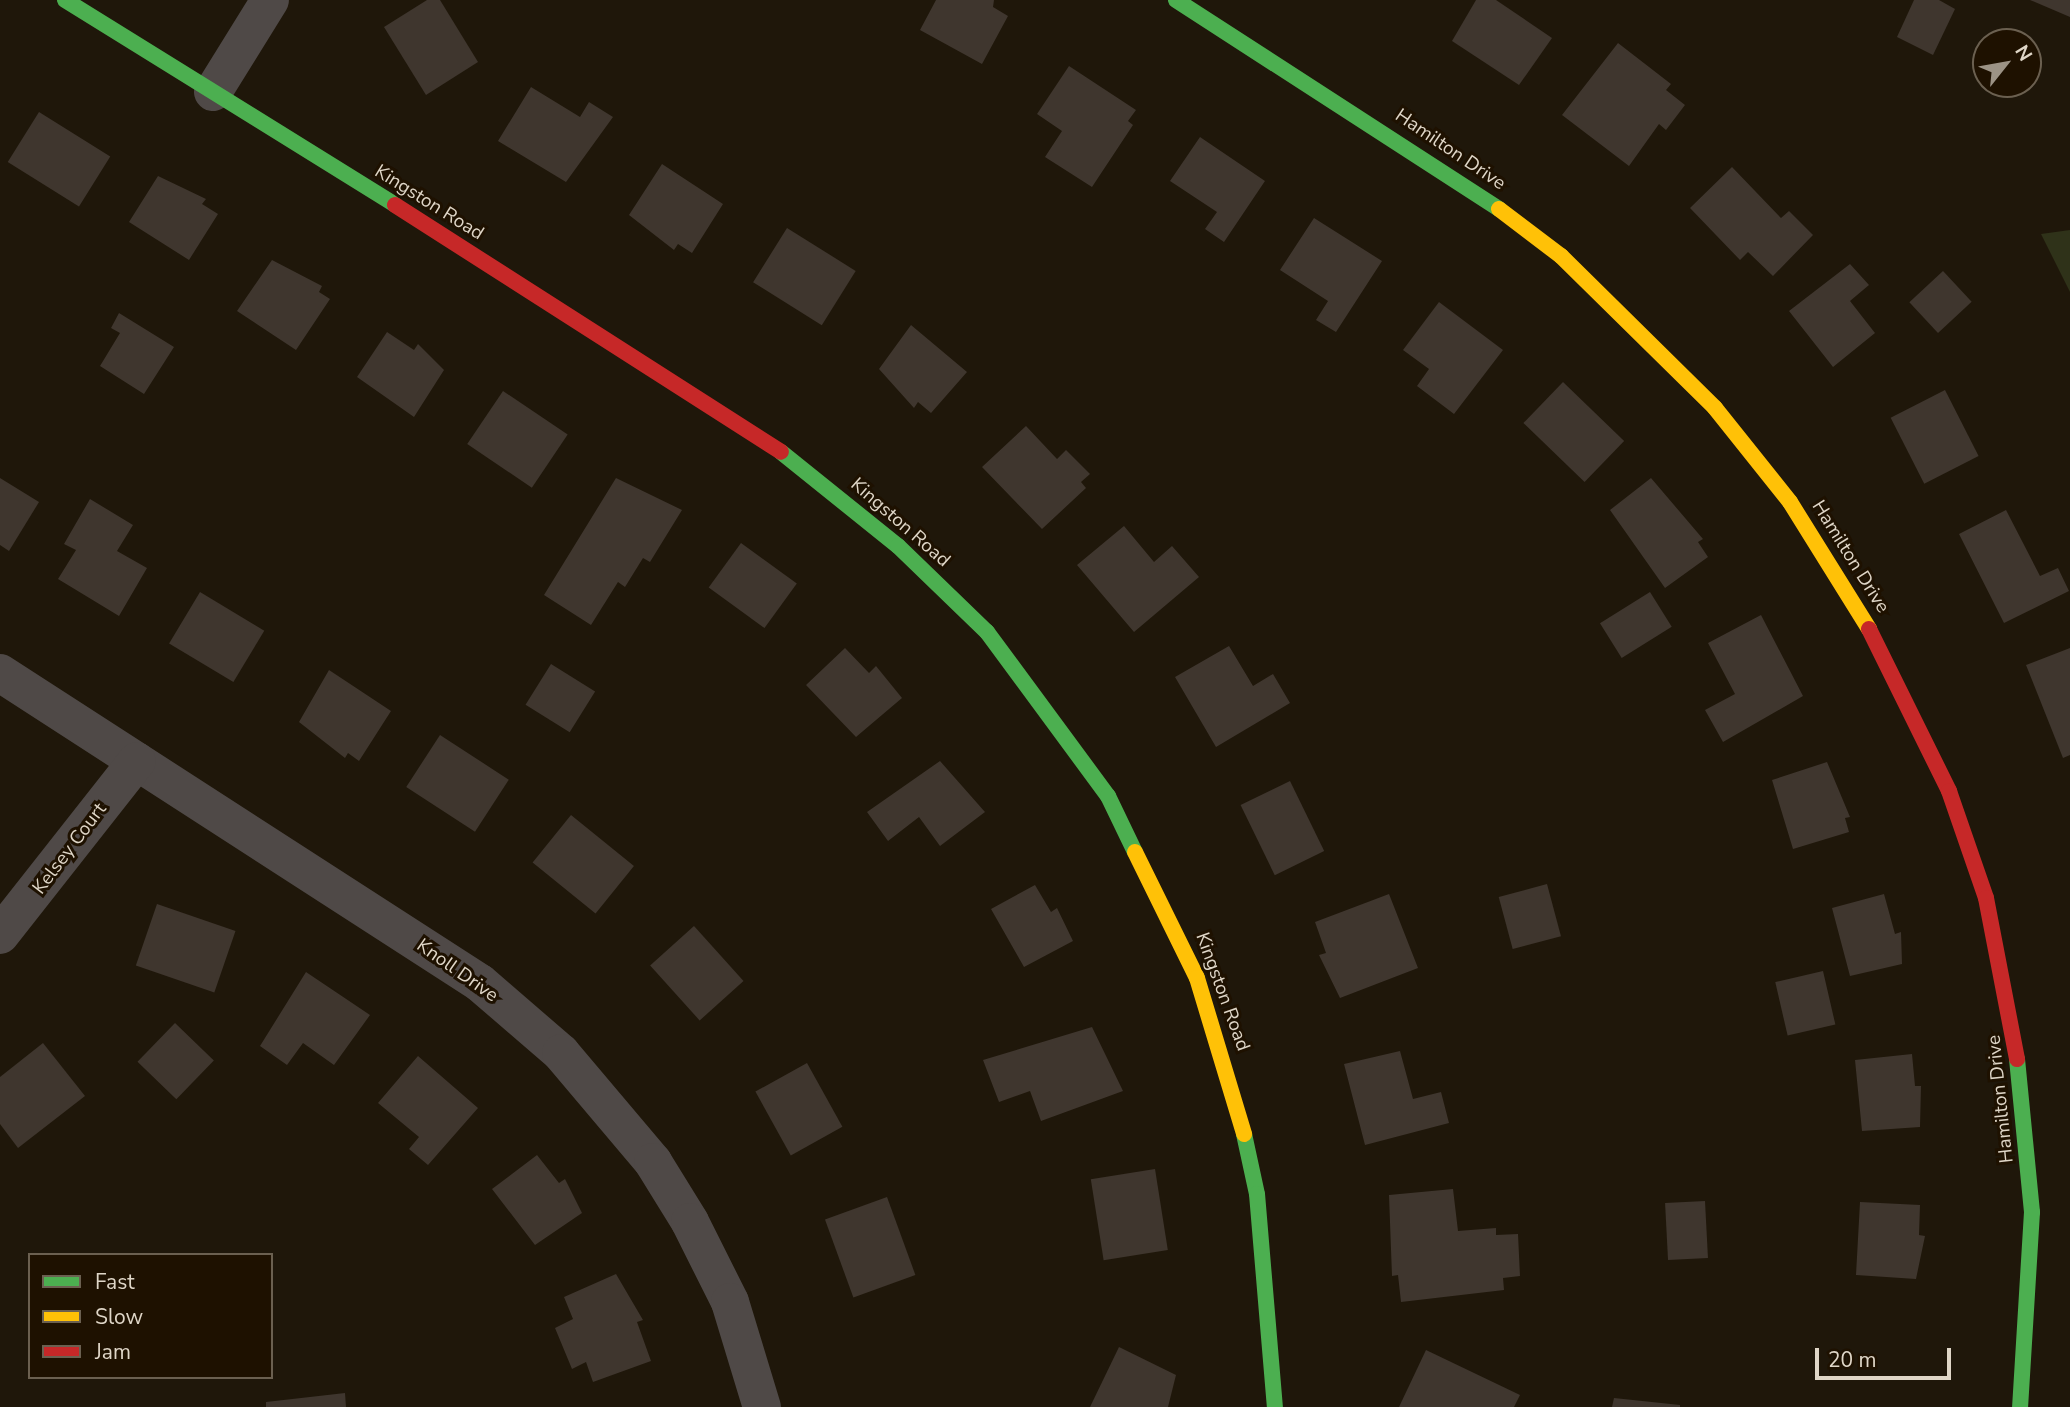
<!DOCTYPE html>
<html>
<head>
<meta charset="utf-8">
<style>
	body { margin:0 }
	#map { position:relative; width:2070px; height:1407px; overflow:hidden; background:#1f170a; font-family:"Nunito Sans",sans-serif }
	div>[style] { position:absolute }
	.green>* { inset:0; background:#2f3219 }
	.building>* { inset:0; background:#3f362e; transform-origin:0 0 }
	.street>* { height:38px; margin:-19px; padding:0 19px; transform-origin:19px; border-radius:19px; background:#4f4947 }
	.fast>* { height:16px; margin:-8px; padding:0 8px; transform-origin:8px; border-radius:8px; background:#4caf50 }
	.slow>* { height:16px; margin:-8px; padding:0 8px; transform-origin:8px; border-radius:8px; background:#ffc107 }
	.jam>* { height:16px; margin:-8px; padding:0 8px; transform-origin:8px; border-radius:8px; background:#c62828 }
	span { translate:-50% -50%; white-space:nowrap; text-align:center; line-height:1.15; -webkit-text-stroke:6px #1e1100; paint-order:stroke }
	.street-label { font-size:19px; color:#dfd6c7 }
	.legend { position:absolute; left:28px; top:1253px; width:245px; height:126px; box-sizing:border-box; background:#1e1100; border:2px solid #6b6050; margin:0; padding:9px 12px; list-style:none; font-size:21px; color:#dfd6c7 }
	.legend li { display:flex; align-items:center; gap:14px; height:35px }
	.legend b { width:35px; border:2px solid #6b6050 }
	.north { position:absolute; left:1972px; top:28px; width:70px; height:70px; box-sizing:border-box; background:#1e1100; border:2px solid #6b6050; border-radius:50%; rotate:59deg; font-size:19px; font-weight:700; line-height:28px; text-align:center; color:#dfd6c7 }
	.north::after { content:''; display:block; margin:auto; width:24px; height:32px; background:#9c9385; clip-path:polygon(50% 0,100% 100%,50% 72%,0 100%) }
	.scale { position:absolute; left:1815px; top:1348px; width:136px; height:32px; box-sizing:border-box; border:4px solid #dfd6c7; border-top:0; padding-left:9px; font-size:21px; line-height:24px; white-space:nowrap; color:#dfd6c7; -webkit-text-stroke:5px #1e1100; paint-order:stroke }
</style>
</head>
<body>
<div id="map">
	<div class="green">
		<div style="clip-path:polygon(2070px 230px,2070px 292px,2041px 234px)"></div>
	</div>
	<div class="building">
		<div style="clip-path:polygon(427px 0,440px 0,478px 62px,426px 95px,384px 27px)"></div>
		<div style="clip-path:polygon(936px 0,994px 0,993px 7px,1008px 16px,982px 64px,920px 30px)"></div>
		<div style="clip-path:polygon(1476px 0,1496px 0,1552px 38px,1519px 85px,1452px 41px)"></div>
		<div style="clip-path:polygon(1914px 0,1939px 0,1955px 9px,1933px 55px,1897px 37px)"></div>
		<div style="clip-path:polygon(2030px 0,2070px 0,2070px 17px)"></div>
		<div style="clip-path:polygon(1618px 43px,1671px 84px,1666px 90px,1685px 105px,1666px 130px,1659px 124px,1629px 166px,1562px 115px)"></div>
		<div style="clip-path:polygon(1069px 66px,1136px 110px,1128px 121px,1133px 125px,1092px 187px,1045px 157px,1062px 131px,1037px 114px)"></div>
		<div style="clip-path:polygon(531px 87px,580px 117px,589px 102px,613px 117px,566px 182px,498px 141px)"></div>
		<div style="left:39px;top:112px;width:84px;height:59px;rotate:32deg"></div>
		<div style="clip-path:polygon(1200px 137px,1265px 181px,1224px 242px,1205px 229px,1217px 212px,1170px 181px)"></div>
		<div style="clip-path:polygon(662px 164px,723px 204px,692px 253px,678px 244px,674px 250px,629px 215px)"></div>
		<div style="clip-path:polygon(1732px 167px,1781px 218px,1789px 211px,1813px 235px,1773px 276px,1748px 252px,1740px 260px,1690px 208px)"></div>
		<div style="clip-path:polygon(158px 176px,206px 199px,202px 204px,218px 214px,189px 260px,129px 222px)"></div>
		<div style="clip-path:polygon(1314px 218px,1382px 261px,1336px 332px,1316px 320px,1328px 301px,1280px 270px)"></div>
		<div style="left:787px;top:228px;width:81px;height:64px;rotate:32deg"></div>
		<div style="clip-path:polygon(272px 260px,322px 286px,319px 292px,330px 299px,296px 350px,237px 311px)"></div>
		<div style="clip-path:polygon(1850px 264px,1869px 285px,1850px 301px,1875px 333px,1833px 367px,1789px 311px)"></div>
		<div style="left:1943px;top:271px;width:42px;height:46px;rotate:47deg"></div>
		<div style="clip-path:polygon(1439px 302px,1503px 350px,1454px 414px,1417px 386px,1429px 369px,1403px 350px)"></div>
		<div style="clip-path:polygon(119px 313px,174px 347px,144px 394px,100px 366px,120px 333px,111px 328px)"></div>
		<div style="clip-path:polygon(911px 325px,967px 372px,931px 413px,918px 402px,914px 408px,879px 369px)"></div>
		<div style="clip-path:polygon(387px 332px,414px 350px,418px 344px,444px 370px,414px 417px,357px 377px)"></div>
		<div style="left:1563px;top:382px;width:85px;height:57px;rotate:44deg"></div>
		<div style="left:1945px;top:390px;width:74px;height:61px;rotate:63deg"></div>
		<div style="left:503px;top:391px;width:78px;height:64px;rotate:34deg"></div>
		<div style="clip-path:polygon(1026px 426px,1057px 459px,1066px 450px,1090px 474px,1081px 482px,1086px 488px,1042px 529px,982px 467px)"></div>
		<div style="clip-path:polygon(0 478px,39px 502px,9px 551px,0 545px)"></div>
		<div style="clip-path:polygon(616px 478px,682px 510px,650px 562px,643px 558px,625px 587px,618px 582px,591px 625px,544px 595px)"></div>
		<div style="clip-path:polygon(1651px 478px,1703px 539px,1698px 542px,1708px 557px,1665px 588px,1610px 510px)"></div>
		<div style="clip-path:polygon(90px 499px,133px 525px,117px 551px,147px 568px,119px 616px,58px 579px,76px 550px,64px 544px)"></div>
		<div style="clip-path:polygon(2006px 510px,2040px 576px,2058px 568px,2069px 591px,2004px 623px,1959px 534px)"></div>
		<div style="clip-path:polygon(1124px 526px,1154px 562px,1172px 546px,1199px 577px,1134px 632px,1077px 565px)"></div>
		<div style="left:741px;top:543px;width:69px;height:55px;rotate:36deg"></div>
		<div style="left:200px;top:592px;width:75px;height:60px;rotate:31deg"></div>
		<div style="left:1650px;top:592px;width:41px;height:59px;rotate:58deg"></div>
		<div style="clip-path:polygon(1761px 615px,1803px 696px,1723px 742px,1705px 710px,1735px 694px,1708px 643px)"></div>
		<div style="clip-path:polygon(1229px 646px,1253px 686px,1273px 674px,1290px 703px,1216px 747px,1175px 677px)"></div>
		<div style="clip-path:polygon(845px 648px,869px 673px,876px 666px,902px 698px,856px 737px,806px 685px)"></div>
		<div style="clip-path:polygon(2070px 648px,2070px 755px,2063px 758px,2026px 665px)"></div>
		<div style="left:551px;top:664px;width:52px;height:48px;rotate:32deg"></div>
		<div style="clip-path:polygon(329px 670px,391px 711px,359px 761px,348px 753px,345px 758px,299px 722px)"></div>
		<div style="left:440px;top:735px;width:82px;height:62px;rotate:33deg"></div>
		<div style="clip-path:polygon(940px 761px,985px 812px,940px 846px,919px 817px,888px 841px,867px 812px)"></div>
		<div style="clip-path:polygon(1827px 762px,1850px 817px,1845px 818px,1849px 832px,1793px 849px,1772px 780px)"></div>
		<div style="left:1290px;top:781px;width:78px;height:55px;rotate:64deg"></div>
		<div style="left:571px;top:815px;width:81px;height:61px;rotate:39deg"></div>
		<div style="left:1547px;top:884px;width:54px;height:50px;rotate:75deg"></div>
		<div style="clip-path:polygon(1035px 885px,1051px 912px,1057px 908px,1073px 941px,1024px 967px,991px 909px)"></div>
		<div style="clip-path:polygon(1389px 894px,1418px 968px,1340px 998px,1319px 955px,1326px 953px,1315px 922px)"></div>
		<div style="clip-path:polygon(1884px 894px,1895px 934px,1901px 932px,1902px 964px,1850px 976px,1832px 908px)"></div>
		<div style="left:157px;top:904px;width:83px;height:65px;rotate:19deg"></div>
		<div style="left:694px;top:926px;width:74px;height:59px;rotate:48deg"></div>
		<div style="left:1823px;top:971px;width:55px;height:49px;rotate:77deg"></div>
		<div style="clip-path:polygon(306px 972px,370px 1015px,334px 1065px,303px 1043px,287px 1065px,260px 1046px)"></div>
		<div style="left:175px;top:1023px;width:54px;height:54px;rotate:44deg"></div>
		<div style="clip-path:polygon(1092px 1027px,1123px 1091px,1041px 1121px,1030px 1091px,999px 1102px,983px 1060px)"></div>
		<div style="clip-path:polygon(43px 1043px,85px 1096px,18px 1148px,0 1124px,0 1077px)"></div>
		<div style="clip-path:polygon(1400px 1051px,1413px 1099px,1441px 1092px,1449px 1123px,1365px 1145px,1344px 1064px)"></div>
		<div style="clip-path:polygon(1912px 1054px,1915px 1086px,1921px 1086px,1920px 1127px,1862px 1131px,1855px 1060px)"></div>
		<div style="clip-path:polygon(418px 1056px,478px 1108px,428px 1165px,409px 1149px,419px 1137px,378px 1103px)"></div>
		<div style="left:807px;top:1063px;width:73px;height:59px;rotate:61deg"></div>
		<div style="clip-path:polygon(537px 1155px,559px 1183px,565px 1179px,582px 1213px,535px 1245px,492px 1189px)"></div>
		<div style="left:1155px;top:1169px;width:82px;height:65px;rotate:81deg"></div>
		<div style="clip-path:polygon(1453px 1189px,1458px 1231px,1496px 1228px,1496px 1235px,1518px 1234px,1520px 1276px,1503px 1278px,1504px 1290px,1401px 1302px,1398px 1275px,1392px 1276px,1389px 1195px)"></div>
		<div style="left:887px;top:1197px;width:83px;height:66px;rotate:70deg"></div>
		<div style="left:1705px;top:1201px;width:57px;height:40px;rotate:87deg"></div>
		<div style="clip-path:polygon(1860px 1202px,1920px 1205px,1919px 1235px,1925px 1236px,1916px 1279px,1856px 1275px)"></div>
		<div style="clip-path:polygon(616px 1274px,643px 1320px,637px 1322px,651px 1361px,593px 1382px,586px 1362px,572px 1369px,555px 1328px,573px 1319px,564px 1297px)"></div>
		<div style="clip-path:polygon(1119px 1347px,1176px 1375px,1168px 1407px,1090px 1407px)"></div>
		<div style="clip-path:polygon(1426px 1350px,1520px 1395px,1514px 1407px,1399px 1407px)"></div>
		<div style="clip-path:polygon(345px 1393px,346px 1407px,266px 1407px,266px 1402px)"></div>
		<div style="clip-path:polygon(1614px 1398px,1680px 1405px,1680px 1407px,1612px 1407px)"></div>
	</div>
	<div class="street">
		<div style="left:213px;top:92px;width:108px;rotate:-58.2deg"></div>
		<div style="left:0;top:673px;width:571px;rotate:32.86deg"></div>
		<div style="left:480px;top:983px;width:107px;rotate:40.8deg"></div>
		<div style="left:561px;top:1053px;width:143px;rotate:49.8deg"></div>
		<div style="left:653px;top:1162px;width:70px;rotate:58.3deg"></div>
		<div style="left:690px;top:1222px;width:89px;rotate:63.4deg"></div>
		<div style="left:730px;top:1302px;width:110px;rotate:73.1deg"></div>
		<div style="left:0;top:935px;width:221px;rotate:-51.8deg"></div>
	</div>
	<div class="fast">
		<div style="left:65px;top:0;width:388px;rotate:31.8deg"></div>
		<div style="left:1176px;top:0;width:385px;rotate:32.9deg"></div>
		<div style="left:781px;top:452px;width:150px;rotate:38.8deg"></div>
		<div style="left:898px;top:546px;width:124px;rotate:44deg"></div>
		<div style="left:987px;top:632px;width:204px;rotate:53.6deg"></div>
		<div style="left:1108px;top:796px;width:62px;rotate:64.3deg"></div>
		<div style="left:2017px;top:1059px;width:154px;rotate:84.4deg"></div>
		<div style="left:2032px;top:1212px;width:195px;rotate:93.5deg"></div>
		<div style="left:1244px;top:1134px;width:61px;rotate:77.8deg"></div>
		<div style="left:1257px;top:1194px;width:214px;rotate:85.2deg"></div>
	</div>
	<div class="slow">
		<div style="left:1499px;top:209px;width:78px;rotate:37.2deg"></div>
		<div style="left:1561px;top:256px;width:216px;rotate:44.6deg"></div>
		<div style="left:1715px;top:408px;width:120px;rotate:51.4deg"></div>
		<div style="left:1790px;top:502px;width:150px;rotate:58.1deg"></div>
		<div style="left:1135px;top:852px;width:140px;rotate:63.8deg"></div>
		<div style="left:1197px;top:978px;width:163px;rotate:73.2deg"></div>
	</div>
	<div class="jam">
		<div style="left:395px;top:205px;width:458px;rotate:32.6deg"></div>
		<div style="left:1869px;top:629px;width:181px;rotate:63.7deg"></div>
		<div style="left:1949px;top:791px;width:113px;rotate:70.9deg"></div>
		<div style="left:1986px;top:898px;width:164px;rotate:79.1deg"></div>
	</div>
	<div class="street-label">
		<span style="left:1450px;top:150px;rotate:34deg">Hamilton Drive</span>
		<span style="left:429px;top:203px;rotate:32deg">Kingston Road</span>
		<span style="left:900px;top:523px;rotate:41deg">Kingston Road</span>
		<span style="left:1850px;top:557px;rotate:58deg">Hamilton Drive</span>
		<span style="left:70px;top:849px;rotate:-53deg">Kelsey Court</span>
		<span style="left:457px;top:971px;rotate:35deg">Knoll Drive</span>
		<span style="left:1222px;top:992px;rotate:70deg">Kingston Road</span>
		<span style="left:2001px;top:1099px;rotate:-96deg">Hamilton Drive</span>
	</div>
	<ul class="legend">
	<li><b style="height:9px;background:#4caf50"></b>Fast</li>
	<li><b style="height:9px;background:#ffc107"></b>Slow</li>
	<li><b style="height:9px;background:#c62828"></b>Jam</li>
	</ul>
	<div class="north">N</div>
	<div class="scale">20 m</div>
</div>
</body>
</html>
